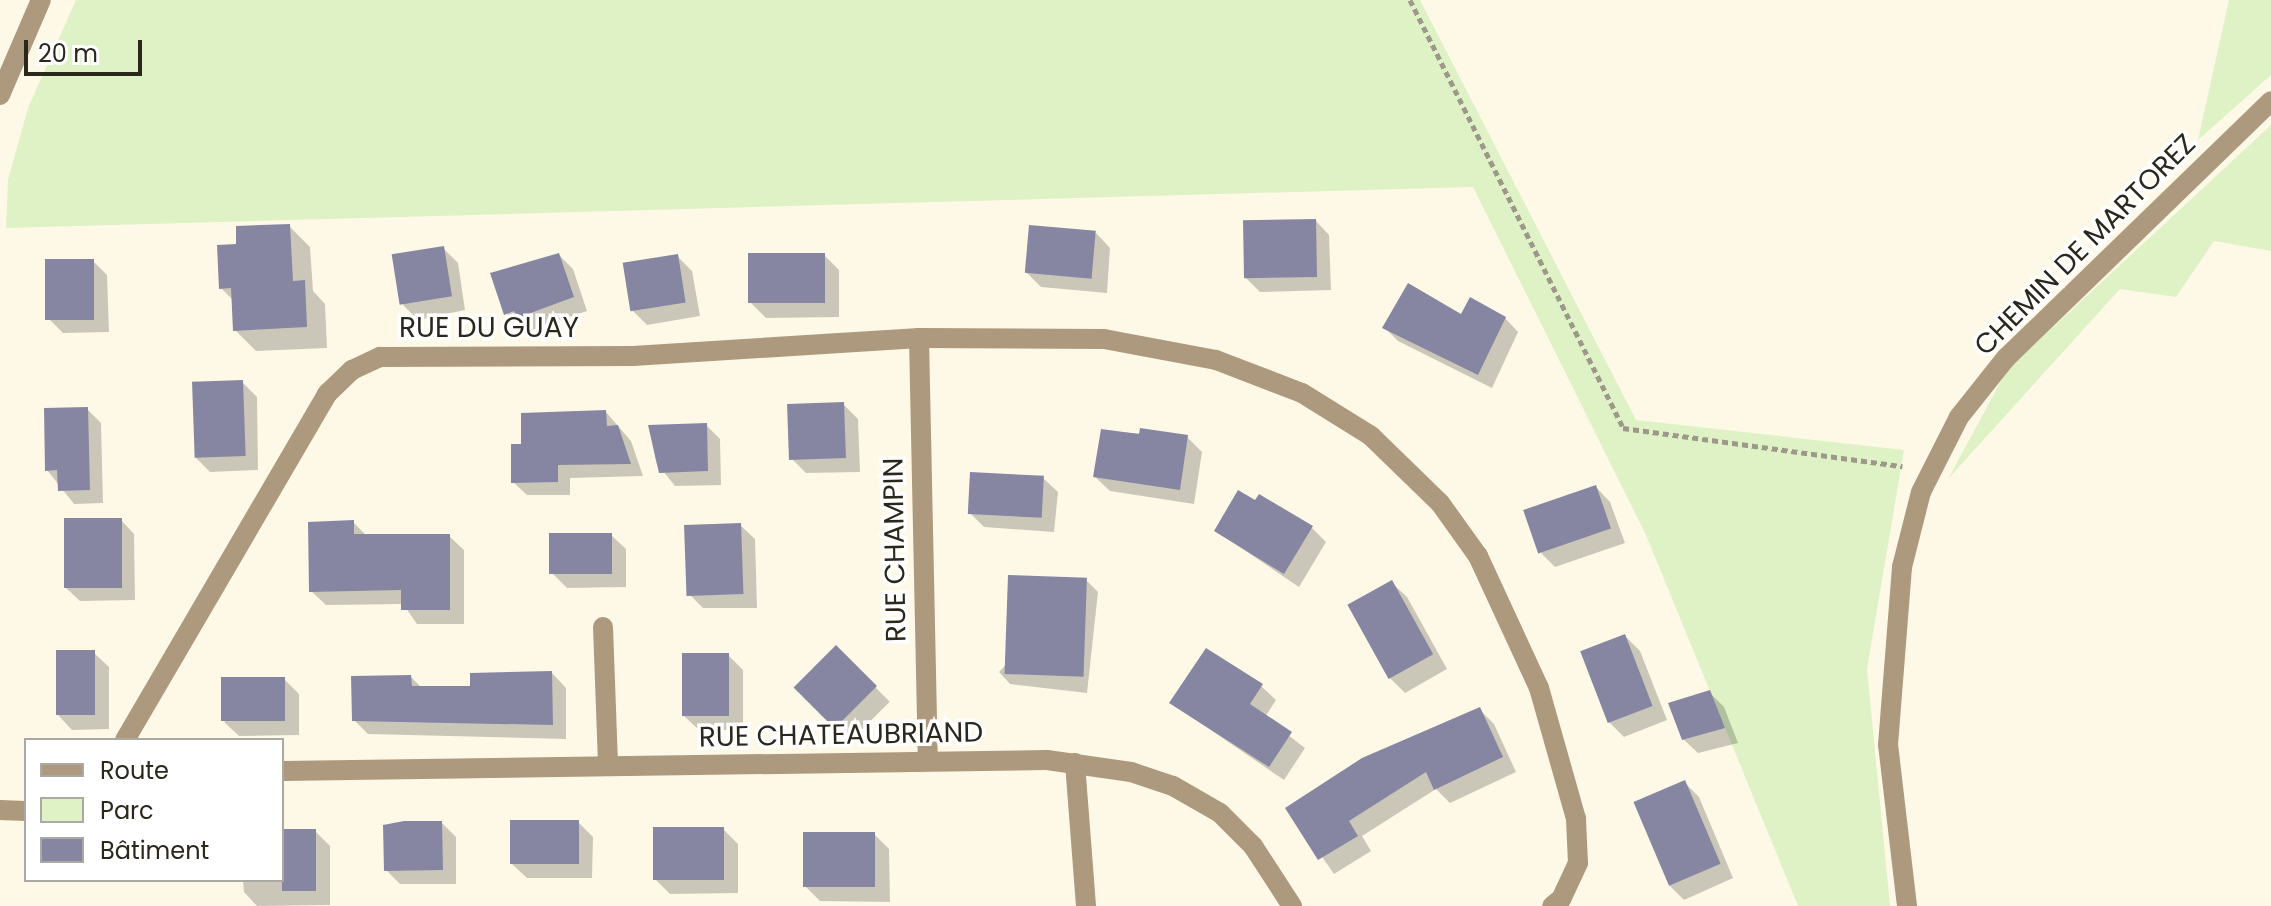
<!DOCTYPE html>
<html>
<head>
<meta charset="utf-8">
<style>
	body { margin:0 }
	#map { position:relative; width:2271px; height:906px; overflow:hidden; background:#fef9e7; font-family:Poppins,sans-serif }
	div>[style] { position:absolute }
	.green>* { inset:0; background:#def2c5 }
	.shadow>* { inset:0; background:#0003; transform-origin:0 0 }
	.building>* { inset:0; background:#8786a2; transform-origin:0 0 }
	.path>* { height:5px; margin-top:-2.5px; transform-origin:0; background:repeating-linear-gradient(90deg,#9d998a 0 6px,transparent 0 10px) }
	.minor>* { height:20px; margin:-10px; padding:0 10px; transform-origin:10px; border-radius:10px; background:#ad9a7e }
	span { translate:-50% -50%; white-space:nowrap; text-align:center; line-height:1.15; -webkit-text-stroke:7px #fff; paint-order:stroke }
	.street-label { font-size:28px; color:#2a271b }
	.legend { position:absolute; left:24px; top:738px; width:260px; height:144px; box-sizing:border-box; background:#fff; border:2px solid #aaa9a4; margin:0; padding:10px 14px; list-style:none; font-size:24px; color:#2a271b }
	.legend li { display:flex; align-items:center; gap:16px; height:40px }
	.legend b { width:40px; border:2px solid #aaa9a4 }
	.scale { position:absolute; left:24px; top:40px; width:118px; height:36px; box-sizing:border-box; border:4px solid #2a271b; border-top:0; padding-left:10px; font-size:24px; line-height:28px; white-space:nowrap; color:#2a271b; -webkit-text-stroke:6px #fff; paint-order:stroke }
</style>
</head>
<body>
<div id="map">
	<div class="green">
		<div style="clip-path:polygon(76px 0,1420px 0,1636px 420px,1904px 450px,1867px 669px,1890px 906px,1798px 906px,1646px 535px,1473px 187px,6px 228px,8px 180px,28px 108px)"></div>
		<div style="clip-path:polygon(2229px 0,2271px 0,2271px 75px,2198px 140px)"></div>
		<div style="clip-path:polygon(2271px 125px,2271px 251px,2214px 241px,2176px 297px,2120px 289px,1948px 479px,2007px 370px)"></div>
	</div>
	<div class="shadow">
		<div style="clip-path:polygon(1316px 221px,1329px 235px,1331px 290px,1260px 292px,1246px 278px)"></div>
		<div style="clip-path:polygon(289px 226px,310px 247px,313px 291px,325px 304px,327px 348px,256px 351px,235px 330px,233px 300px,221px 288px,238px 246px)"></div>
		<div style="clip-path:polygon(1096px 233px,1110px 248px,1107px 293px,1041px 287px,1026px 272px)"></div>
		<div style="clip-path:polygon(443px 248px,458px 263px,465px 310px,418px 320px,403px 305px)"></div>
		<div style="clip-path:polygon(559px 255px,573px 269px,587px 311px,532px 330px,527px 325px,520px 327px,506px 313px,493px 274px)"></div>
		<div style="clip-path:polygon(824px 255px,839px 270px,839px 317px,766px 318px,751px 303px)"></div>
		<div style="clip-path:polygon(677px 256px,692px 271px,700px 316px,647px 325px,632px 310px)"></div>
		<div style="clip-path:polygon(93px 261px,107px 275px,109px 332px,63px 333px,49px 319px)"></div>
		<div style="clip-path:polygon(1462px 316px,1505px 318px,1518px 332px,1492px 388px,1398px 341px,1385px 328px)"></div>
		<div style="clip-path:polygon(242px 382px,257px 397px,258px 470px,210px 472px,195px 457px)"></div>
		<div style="clip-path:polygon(843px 404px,858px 419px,860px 472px,806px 473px,791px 458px)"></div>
		<div style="clip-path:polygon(87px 409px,101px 423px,103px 503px,74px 504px,47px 470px)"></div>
		<div style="clip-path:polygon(606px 412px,631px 441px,643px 476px,570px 478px,570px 495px,527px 495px,513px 482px,523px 446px)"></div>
		<div style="clip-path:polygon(706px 425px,720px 439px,721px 485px,675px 486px,656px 462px,650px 426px)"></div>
		<div style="clip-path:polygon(1103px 431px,1187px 437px,1202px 452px,1194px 504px,1110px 491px,1095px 477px)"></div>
		<div style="clip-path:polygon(1043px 478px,1058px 492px,1054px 532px,984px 527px,970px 513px)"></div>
		<div style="clip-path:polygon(1596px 487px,1610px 502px,1625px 543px,1555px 567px,1541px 553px)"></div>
		<div style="clip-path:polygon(121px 520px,134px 534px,135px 600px,80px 601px,66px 588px)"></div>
		<div style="clip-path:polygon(353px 522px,367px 536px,449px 536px,464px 550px,464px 624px,417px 624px,403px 604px,326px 605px,311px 591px)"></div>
		<div style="clip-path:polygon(740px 525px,755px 539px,757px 608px,703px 608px,688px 593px)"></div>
		<div style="clip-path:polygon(1312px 528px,1326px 542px,1299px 587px,1216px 531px)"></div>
		<div style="clip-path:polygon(611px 535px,626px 549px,626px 587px,567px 588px,552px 573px)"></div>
		<div style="clip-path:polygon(1086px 580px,1098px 592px,1087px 693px,1010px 684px,999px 672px)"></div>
		<div style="clip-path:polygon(1392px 583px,1407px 597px,1447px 669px,1405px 693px,1390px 678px,1351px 606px)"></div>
		<div style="clip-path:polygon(1625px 636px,1640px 651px,1667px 720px,1624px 737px,1609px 722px)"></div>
		<div style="left:836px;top:648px;width:76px;height:56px;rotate:45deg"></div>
		<div style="clip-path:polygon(94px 653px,109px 667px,109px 729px,72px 730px,58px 715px)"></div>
		<div style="clip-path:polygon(728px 655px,743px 670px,743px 730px,699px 730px,684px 716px)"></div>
		<div style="clip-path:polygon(552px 673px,566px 688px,566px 739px,368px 734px,354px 720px,411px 677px,422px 688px,472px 688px)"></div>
		<div style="clip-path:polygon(284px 679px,299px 694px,299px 735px,239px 736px,224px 722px)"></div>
		<div style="clip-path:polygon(1261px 686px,1276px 700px,1265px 717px,1305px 748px,1284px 780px,1171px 703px)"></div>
		<div style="clip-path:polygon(1709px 692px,1724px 707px,1738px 743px,1698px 753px,1683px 739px)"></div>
		<div style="clip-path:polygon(1479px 709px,1494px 724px,1516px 772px,1450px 803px,1436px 789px,1362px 836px,1371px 851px,1334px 874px,1288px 808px)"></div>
		<div style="clip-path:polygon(1685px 783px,1699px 797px,1733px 878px,1684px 900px,1670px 886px)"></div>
		<div style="clip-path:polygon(578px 822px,593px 837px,592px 878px,527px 878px,512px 864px)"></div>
		<div style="clip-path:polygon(442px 823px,456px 837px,456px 884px,400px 884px,386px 870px)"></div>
		<div style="clip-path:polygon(723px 829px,738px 844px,738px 893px,670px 894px,655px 879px)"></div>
		<div style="clip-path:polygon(315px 831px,330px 846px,330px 905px,257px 906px,244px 892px,243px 880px,282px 880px,282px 832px)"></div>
		<div style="clip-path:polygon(874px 834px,889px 849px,890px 902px,820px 901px,805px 886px)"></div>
	</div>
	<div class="building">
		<div style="left:1316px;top:219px;width:58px;height:73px;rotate:89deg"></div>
		<div style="clip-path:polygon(290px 224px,293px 281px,305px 280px,307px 327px,233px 331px,231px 288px,219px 289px,217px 245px,236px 244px,236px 226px)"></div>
		<div style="left:1029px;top:225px;width:67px;height:48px;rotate:5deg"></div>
		<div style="left:444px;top:246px;width:51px;height:53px;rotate:81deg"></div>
		<div style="clip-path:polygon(559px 253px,574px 297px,517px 318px,514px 311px,504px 315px,490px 273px)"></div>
		<div style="left:825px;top:253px;width:50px;height:77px;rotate:90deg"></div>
		<div style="left:678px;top:254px;width:49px;height:56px;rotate:81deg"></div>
		<div style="left:45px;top:259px;width:49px;height:61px"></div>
		<div style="clip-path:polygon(1408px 283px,1461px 314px,1470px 297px,1506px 317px,1478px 375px,1382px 328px)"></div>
		<div style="left:243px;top:380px;width:76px;height:51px;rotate:88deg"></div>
		<div style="left:844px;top:402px;width:56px;height:57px;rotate:88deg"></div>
		<div style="clip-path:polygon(88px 407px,90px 490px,58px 491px,57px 470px,45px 471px,44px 408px)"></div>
		<div style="clip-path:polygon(606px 410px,607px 426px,618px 425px,631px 464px,558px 465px,558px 482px,511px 483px,511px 444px,521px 444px,521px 413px)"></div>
		<div style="clip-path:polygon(707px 423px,708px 471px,659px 473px,648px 425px)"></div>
		<div style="clip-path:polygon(1140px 428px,1188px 435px,1180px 490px,1093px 477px,1101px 429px,1139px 434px)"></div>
		<div style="left:970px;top:472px;width:74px;height:42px;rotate:3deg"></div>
		<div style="left:1596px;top:485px;width:46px;height:77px;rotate:71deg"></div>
		<div style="clip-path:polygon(1238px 490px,1255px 500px,1259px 494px,1313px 526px,1284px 574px,1214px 531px)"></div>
		<div style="left:122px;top:518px;width:70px;height:58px;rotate:90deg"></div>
		<div style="clip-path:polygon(354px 520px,354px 534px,450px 534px,450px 610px,401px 610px,401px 590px,309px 592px,308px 522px)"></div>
		<div style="left:741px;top:523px;width:71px;height:57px;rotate:88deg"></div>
		<div style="left:549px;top:533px;width:63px;height:41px"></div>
		<div style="left:1008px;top:575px;width:79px;height:99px;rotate:2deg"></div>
		<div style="left:1392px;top:580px;width:85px;height:51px;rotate:61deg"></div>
		<div style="left:1625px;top:634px;width:77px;height:48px;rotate:69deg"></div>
		<div style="left:836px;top:645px;width:58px;height:60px;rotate:45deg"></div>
		<div style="clip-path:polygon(1206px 648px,1263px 684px,1250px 704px,1292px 732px,1269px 767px,1169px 703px)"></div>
		<div style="left:95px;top:650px;width:65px;height:39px;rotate:90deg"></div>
		<div style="left:729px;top:653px;width:63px;height:47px;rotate:90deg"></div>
		<div style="clip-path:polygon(552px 671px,553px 725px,352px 721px,351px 676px,411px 675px,412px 686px,470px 686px,470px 673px)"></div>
		<div style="left:285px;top:677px;width:44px;height:64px;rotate:90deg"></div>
		<div style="clip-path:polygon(1710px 690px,1725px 728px,1682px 740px,1668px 703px)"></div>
		<div style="clip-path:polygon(1480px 707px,1503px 757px,1434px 790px,1426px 772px,1349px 821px,1358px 836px,1318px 860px,1285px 808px,1362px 758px)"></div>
		<div style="left:1685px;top:780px;width:91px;height:56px;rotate:67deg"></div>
		<div style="left:510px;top:820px;width:69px;height:44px"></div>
		<div style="clip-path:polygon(404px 821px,442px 821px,443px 870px,384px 871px,383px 825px)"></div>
		<div style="left:653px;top:827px;width:71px;height:53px"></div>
		<div style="left:316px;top:829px;width:62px;height:34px;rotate:90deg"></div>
		<div style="left:803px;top:832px;width:72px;height:55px"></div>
	</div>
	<div class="path">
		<div style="left:1410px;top:0;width:478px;rotate:63.5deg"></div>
		<div style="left:1623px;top:428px;width:282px;rotate:7.8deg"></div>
	</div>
	<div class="minor">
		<div style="left:0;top:95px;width:103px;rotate:-66.7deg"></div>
		<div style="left:919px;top:338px;width:423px;rotate:88.8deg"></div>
		<div style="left:603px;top:627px;width:139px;rotate:87.9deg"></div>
		<div style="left:125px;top:740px;width:401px;rotate:-59.7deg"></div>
		<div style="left:327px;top:394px;width:35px;rotate:-44deg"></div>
		<div style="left:352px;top:370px;width:31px;rotate:-25deg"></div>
		<div style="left:380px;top:357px;width:253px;rotate:-0.2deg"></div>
		<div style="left:633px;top:356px;width:287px;rotate:-3.6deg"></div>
		<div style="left:919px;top:338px;width:185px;rotate:0.3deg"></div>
		<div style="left:1104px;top:339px;width:114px;rotate:10.6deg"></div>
		<div style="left:1216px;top:360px;width:92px;rotate:21deg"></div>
		<div style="left:1302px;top:393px;width:81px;rotate:31.9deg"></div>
		<div style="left:1371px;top:436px;width:96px;rotate:44.2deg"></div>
		<div style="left:1440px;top:503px;width:65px;rotate:54.4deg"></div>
		<div style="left:1478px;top:556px;width:145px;rotate:65.2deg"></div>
		<div style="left:1539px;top:688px;width:136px;rotate:74.2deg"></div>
		<div style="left:1576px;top:819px;width:44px;rotate:87.4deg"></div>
		<div style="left:1578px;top:863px;width:40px;rotate:115deg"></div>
		<div style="left:1561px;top:899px;width:11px;rotate:142deg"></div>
		<div style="left:1075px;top:763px;width:143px;rotate:85.6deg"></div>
		<div style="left:282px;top:771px;width:765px;rotate:-0.82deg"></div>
		<div style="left:1047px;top:760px;width:85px;rotate:8.1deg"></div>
		<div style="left:1131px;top:772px;width:44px;rotate:18.4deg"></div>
		<div style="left:1173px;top:786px;width:54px;rotate:29.9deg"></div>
		<div style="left:1220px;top:813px;width:47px;rotate:45deg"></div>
		<div style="left:1253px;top:846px;width:72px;rotate:57deg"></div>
		<div style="left:0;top:810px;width:26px;rotate:2deg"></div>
		<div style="left:1907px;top:906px;width:162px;rotate:-96.7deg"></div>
		<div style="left:1888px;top:745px;width:179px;rotate:-85.5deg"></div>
		<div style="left:1902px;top:567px;width:77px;rotate:-75.8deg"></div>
		<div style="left:1921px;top:492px;width:84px;rotate:-63.1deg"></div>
		<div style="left:1959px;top:417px;width:75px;rotate:-51.5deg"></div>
		<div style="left:2006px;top:358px;width:369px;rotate:-44.1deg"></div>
	</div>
	<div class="street-label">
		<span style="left:2085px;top:245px;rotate:-45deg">CHEMIN DE MARTOREZ</span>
		<span style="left:489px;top:328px">RUE DU GUAY</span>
		<span style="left:895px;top:550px;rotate:-91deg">RUE CHAMPIN</span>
		<span style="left:841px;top:735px;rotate:-1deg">RUE CHATEAUBRIAND</span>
	</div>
	<ul class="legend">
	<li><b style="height:10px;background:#ad9a7e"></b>Route</li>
	<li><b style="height:22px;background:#def2c5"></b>Parc</li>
	<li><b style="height:22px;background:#8786a2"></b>Bâtiment</li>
	</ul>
	<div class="scale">20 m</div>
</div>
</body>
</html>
